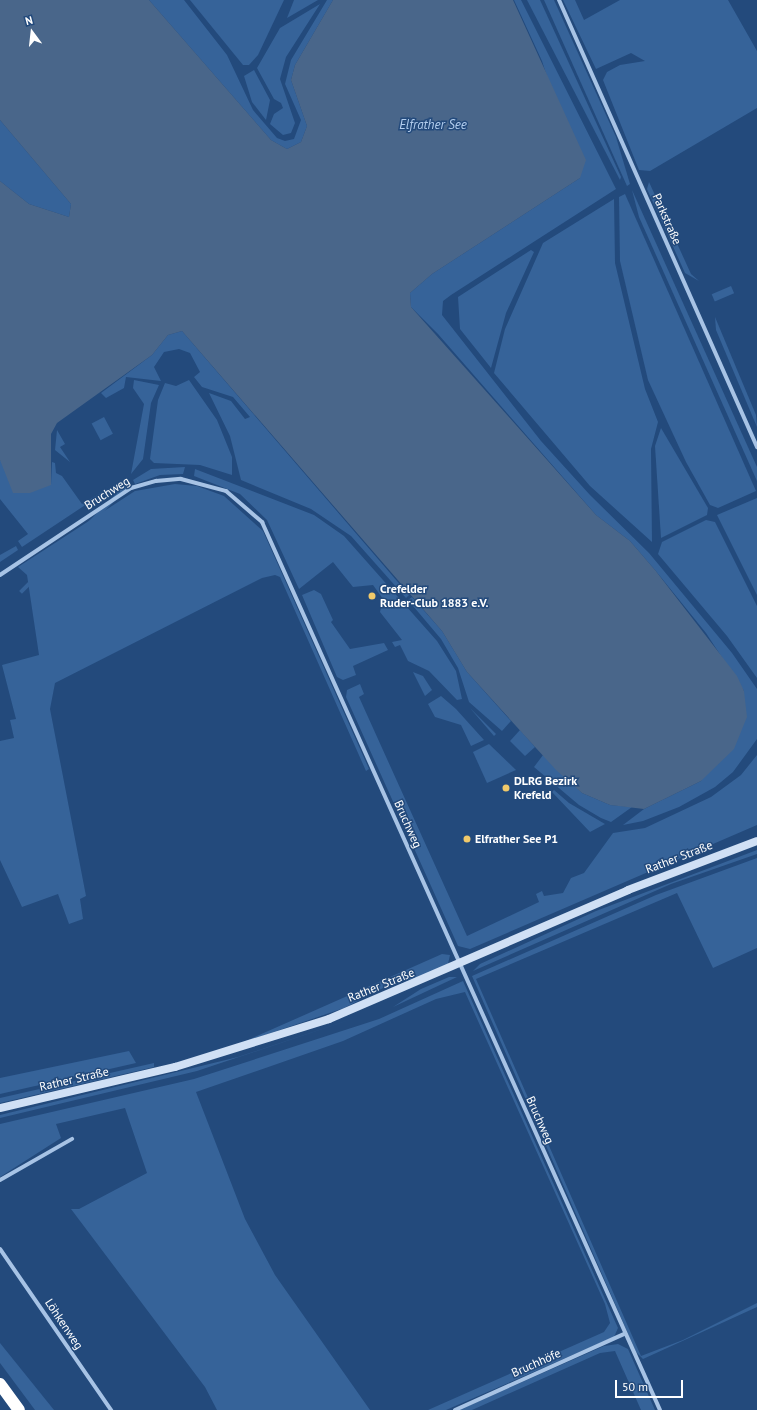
<!DOCTYPE html>
<html>
<head>
<meta charset="utf-8">
<style>
	body { margin:0 }
	#map { position:relative; width:757px; height:1410px; overflow:hidden; background:#234a7c; font-family:"PT Sans",sans-serif }
	div>[style] { position:absolute }
	.green>* { inset:0; background:#366399; transform-origin:0 0 }
	.water>* { inset:0; background:#49668a }
	.minor>* { height:4px; margin:-2px; padding:0 2px; transform-origin:2px; border-radius:2px; background:#a7c3e5 }
	.secondary>* { height:8px; margin:-4px; padding:0 4px; transform-origin:4px; border-radius:4px; background:#d0e0f5 }
	.motorway>* { height:12px; margin:-6px; padding:0 6px; transform-origin:6px; border-radius:6px; background:#fff }
	.dots>* { width:11px; height:11px; translate:-50% -50%; box-sizing:border-box; border:2px solid #234a7c; border-radius:50% }
	span { translate:-50% -50%; white-space:nowrap; text-align:center; line-height:1.15; -webkit-text-stroke:3px #234a7c; paint-order:stroke }
	.street-label { font-size:12px; color:#fff }
	.poi-label { font-size:12px; color:#fff; font-weight:700 }
	.left { translate:0 -50%; text-align:left }
	.water-label { font-size:13px; color:#b2cded; font-style:italic }
	.north { position:absolute; left:12px; top:12px; width:40px; height:40px; -webkit-text-stroke:3px #234a7c; paint-order:stroke; rotate:345deg; font-size:11px; font-weight:700; line-height:16px; text-align:center; color:#fff }
	.north::after { content:''; display:block; margin:auto; width:14px; height:18px; background:#fff; clip-path:polygon(50% 0,100% 100%,50% 72%,0 100%) }
	.scale { position:absolute; left:615px; top:1380px; width:68px; height:18px; box-sizing:border-box; border:2px solid #fff; border-top:0; padding-left:5px; font-size:12px; line-height:14px; white-space:nowrap; color:#fff; -webkit-text-stroke:3px #234a7c; paint-order:stroke }
</style>
</head>
<body>
<div id="map">
	<div class="green">
		<div style="clip-path:polygon(149px 0,184px 0,227px 55px,253px 110px,277px 138px,285px 141px,294px 139px,301px 120px,285px 84px,291px 60px,327px 0,333px 0,295px 65px,291px 80px,307px 126px,301px 142px,287px 149px,271px 140px)"></div>
		<div style="clip-path:polygon(190px 0,284px 0,258px 55px,249px 65px,243px 65px)"></div>
		<div style="clip-path:polygon(294px 0,318px 0,287px 18px)"></div>
		<div style="clip-path:polygon(514px 0,521px 0,616px 189px,451px 295px,443px 301px,442px 315px,541px 441px,590px 495px,649px 553px,732px 653px,757px 689px,757px 739px,733px 772px,715px 787px,679px 807px,643px 821px,623px 825px,644px 809px,701px 781px,744px 691px,706px 633px,655px 570px,630px 541px,596px 515px,438px 334px,411px 307px,410px 293px,432px 274px,580px 178px,542px 61px)"></div>
		<div style="clip-path:polygon(527px 0,540px 0,621px 177px,620px 180px)"></div>
		<div style="clip-path:polygon(544px 0,554px 0,616px 137px,630px 184px,627px 186px)"></div>
		<div style="clip-path:polygon(563px 0,575px 0,584px 20px,620px 0,728px 0,757px 51px,757px 108px,650px 171px,639px 170px,603px 80px,607px 72px,620px 65px,645px 61px,631px 53px,596px 69px)"></div>
		<div style="clip-path:polygon(320px 4px,286px 57px,280px 79px,295px 123px,291px 133px,283px 135px,270px 124px,274px 114px,283px 108px,281px 103px,274px 99px,257px 68px,280px 28px)"></div>
		<div style="clip-path:polygon(254px 70px,270px 100px,266px 120px,252px 102px,244px 76px)"></div>
		<div style="clip-path:polygon(0 120px,71px 204px,69px 217px,29px 204px,0 181px)"></div>
		<div style="clip-path:polygon(649px 182px,691px 274px,699px 281px,685px 273px,647px 189px)"></div>
		<div style="clip-path:polygon(632px 190px,757px 467px,757px 481px,639px 217px)"></div>
		<div style="clip-path:polygon(625px 194px,756px 491px,718px 508px,710px 505px,686px 462px,648px 380px,620px 261px,619px 197px)"></div>
		<div style="clip-path:polygon(614px 199px,615px 263px,645px 389px,658px 422px,651px 449px,652px 542px,590px 486px,494px 373px,505px 329px,543px 243px)"></div>
		<div style="clip-path:polygon(531px 250px,534px 252px,506px 313px,491px 368px,460px 329px,458px 297px)"></div>
		<div style="left:731px;top:286px;width:8px;height:21px;rotate:67deg"></div>
		<div style="clip-path:polygon(715px 317px,756px 415px,757px 427px,716px 330px)"></div>
		<div style="clip-path:polygon(182px 331px,409px 595px,406px 598px,351px 536px,311px 509px,241px 480px,230px 436px,209px 393px,231px 401px,245px 419px,250px 417px,233px 397px,202px 387px,194px 377px,200px 372px,190px 353px,179px 349px,164px 352px,154px 367px,161px 381px,126px 377px,124px 388px,106px 398px,101px 393px,152px 355px,168px 335px)"></div>
		<div style="clip-path:polygon(134px 380px,159px 385px,151px 403px,143px 459px,131px 474px,144px 404px,133px 388px)"></div>
		<div style="clip-path:polygon(189px 380px,217px 420px,232px 457px,232px 475px,200px 465px,154px 463px,150px 459px,158px 400px,165px 383px,176px 386px)"></div>
		<div style="left:104px;top:417px;width:19px;height:14px;rotate:62deg"></div>
		<div style="clip-path:polygon(661px 428px,708px 508px,707px 515px,661px 538px,655px 446px)"></div>
		<div style="clip-path:polygon(57px 430px,65px 444px,60px 447px,70px 462px,55px 450px)"></div>
		<div style="clip-path:polygon(0 460px,51px 485px,52px 462px,55px 463px,56px 473px,62px 476px,82px 504px,123px 480px,22px 547px,18px 541px,28px 534px,0 499px)"></div>
		<div style="clip-path:polygon(185px 467px,183px 474px,160px 475px,135px 484px,133px 480px,151px 469px)"></div>
		<div style="clip-path:polygon(195px 469px,314px 515px,344px 536px,437px 641px,456px 671px,462px 699px,457px 700px,429px 671px,408px 661px,400px 645px,395px 647px,392px 642px,402px 640px,380px 612px,383px 599px,373px 585px,353px 587px,333px 562px,299px 589px,267px 520px,240px 494px,194px 476px)"></div>
		<div style="left:128px;top:482px;width:4px;height:154px;rotate:45deg"></div>
		<div style="clip-path:polygon(175px 484px,197px 486px,224px 496px,263px 531px,369px 769px,366px 771px,280px 577px,275px 575px,262px 578px,55px 683px,50px 709px,86px 896px,80px 899px,83px 919px,69px 924px,58px 894px,22px 907px,0 860px,0 741px,14px 738px,10px 720px,16px 719px,2px 665px,39px 655px,27px 575px,18px 567px,135px 491px)"></div>
		<div style="clip-path:polygon(757px 498px,757px 595px,717px 515px)"></div>
		<div style="clip-path:polygon(706px 520px,715px 522px,757px 606px,757px 678px,727px 636px,658px 554px,662px 542px)"></div>
		<div style="clip-path:polygon(16px 546px,18px 550px,0 562px,0 555px)"></div>
		<div style="clip-path:polygon(314px 590px,321px 594px,333px 620px,331px 622px,350px 649px,384px 643px,388px 650px,353px 666px,356px 675px,343px 680px,337px 677px,302px 595px)"></div>
		<div style="clip-path:polygon(412px 597px,442px 631px,467px 672px,511px 721px,502px 731px,469px 702px,458px 668px,441px 639px,408px 600px)"></div>
		<div style="clip-path:polygon(413px 672px,423px 676px,432px 690px,425px 696px)"></div>
		<div style="clip-path:polygon(360px 684px,364px 694px,359px 697px,467px 936px,539px 902px,536px 894px,542px 891px,544px 896px,563px 893px,571px 878px,584px 873px,613px 833px,645px 828px,711px 797px,741px 775px,757px 755px,757px 825px,470px 949px,458px 946px,346px 697px,347px 690px)"></div>
		<div style="clip-path:polygon(441px 696px,456px 709px,484px 740px,471px 746px,461px 725px,435px 717px,428px 704px)"></div>
		<div style="clip-path:polygon(470px 708px,496px 734px,494px 736px)"></div>
		<div style="clip-path:polygon(520px 730px,535px 747px,525px 756px,510px 741px)"></div>
		<div style="clip-path:polygon(489px 744px,516px 770px,487px 783px,473px 752px)"></div>
		<div style="clip-path:polygon(543px 755px,582px 793px,610px 805px,632px 807px,611px 822px,601px 818px,579px 805px,534px 767px)"></div>
		<div style="clip-path:polygon(554px 790px,569px 803px,605px 824px,590px 832px,552px 792px)"></div>
		<div style="clip-path:polygon(757px 850px,757px 854px,671px 884px,473px 971px,480px 964px,596px 911px)"></div>
		<div style="clip-path:polygon(757px 858px,757px 948px,713px 968px,677px 893px,476px 979px,641px 1356px,683px 1340px,757px 1303px,757px 1307px,643px 1359px,636px 1352px,472px 976px,656px 895px)"></div>
		<div style="clip-path:polygon(442px 954px,450px 955px,448px 964px,417px 978px,395px 982px,344px 1008px,239px 1044px)"></div>
		<div style="clip-path:polygon(449px 977px,457px 977px,393px 1007px,421px 989px)"></div>
		<div style="clip-path:polygon(463px 981px,618px 1328px,614px 1337px,446px 1410px,428px 1410px,604px 1332px,610px 1323px,605px 1304px,465px 992px,436px 999px,343px 1041px,196px 1092px,245px 1219px,275px 1275px,370px 1410px,217px 1410px,205px 1387px,71px 1209px,79px 1209px,147px 1173px,125px 1108px,56px 1124px,61px 1138px,0 1177px,0 1124px,194px 1079px,379px 1019px)"></div>
		<div style="clip-path:polygon(376px 1011px,197px 1071px,0 1118px,0 1115px,238px 1057px)"></div>
		<div style="clip-path:polygon(129px 1051px,136px 1063px,0 1094px,0 1078px)"></div>
		<div style="clip-path:polygon(154px 1063px,154px 1067px,0 1103px,0 1098px)"></div>
		<div style="clip-path:polygon(0 1343px,54px 1410px,35px 1410px,0 1363px)"></div>
		<div style="clip-path:polygon(618px 1344px,628px 1349px,655px 1410px,641px 1410px,615px 1351px,600px 1353px,472px 1410px,459px 1410px,604px 1346px)"></div>
	</div>
	<div class="water">
		<div style="clip-path:polygon(0 0,149px 0,271px 140px,287px 149px,301px 142px,307px 126px,291px 80px,295px 65px,333px 0,513px 0,586px 160px,580px 178px,432px 274px,410px 293px,411px 307px,596px 515px,630px 541px,655px 570px,737px 676px,744px 691px,747px 717px,734px 749px,701px 781px,644px 809px,610px 805px,582px 793px,556px 770px,467px 672px,442px 631px,182px 331px,168px 335px,152px 355px,57px 423px,51px 434px,51px 485px,30px 493px,13px 493px,0 460px,0 181px,29px 204px,69px 217px,71px 204px,0 120px)"></div>
	</div>
	<div class="minor">
		<div style="left:559px;top:0;width:489px;rotate:66.1deg"></div>
		<div style="left:0;top:575px;width:157px;rotate:-33.6deg"></div>
		<div style="left:131px;top:488px;width:26px;rotate:-16deg"></div>
		<div style="left:156px;top:481px;width:25px;rotate:-5deg"></div>
		<div style="left:181px;top:479px;width:47px;rotate:14.9deg"></div>
		<div style="left:226px;top:491px;width:48px;rotate:40.7deg"></div>
		<div style="left:262px;top:522px;width:973px;rotate:65.86deg"></div>
		<div style="left:0;top:1180px;width:83px;rotate:-29.7deg"></div>
		<div style="left:0;top:1249px;width:196px;rotate:55.4deg"></div>
		<div style="left:455px;top:1410px;width:185px;rotate:-24.2deg"></div>
	</div>
	<div class="secondary">
		<div style="left:0;top:1108px;width:180px;rotate:-13.2deg"></div>
		<div style="left:175px;top:1067px;width:161px;rotate:-17.3deg"></div>
		<div style="left:329px;top:1019px;width:326px;rotate:-23.3deg"></div>
		<div style="left:628px;top:890px;width:138px;rotate:-20.8deg"></div>
	</div>
	<div class="motorway">
		<div style="left:0;top:1384px;width:32px;rotate:54deg"></div>
	</div>
	<div class="dots">
		<div style="left:372px;top:596px;background:#f0c96a"></div>
		<div style="left:506px;top:788px;background:#f0c96a"></div>
		<div style="left:467px;top:839px;background:#f0c96a"></div>
	</div>
	<div class="street-label">
		<span style="left:667px;top:219px;rotate:66deg">Parkstraße</span>
		<span style="left:107px;top:493px;rotate:-32deg">Bruchweg</span>
		<span style="left:408px;top:824px;rotate:66deg">Bruchweg</span>
		<span style="left:679px;top:857px;rotate:-21deg">Rather Straße</span>
		<span style="left:381px;top:985px;rotate:-22deg">Rather Straße</span>
		<span style="left:74px;top:1079px;rotate:-13deg">Rather Straße</span>
		<span style="left:540px;top:1120px;rotate:66deg">Bruchweg</span>
		<span style="left:64px;top:1324px;rotate:56deg">Löhkenweg</span>
		<span style="left:536px;top:1363px;rotate:-24deg">Bruchhöfe</span>
	</div>
	<div class="poi-label">
		<span class="left" style="left:380px;top:596px">Crefelder<br>Ruder-Club 1883 e.V.</span>
		<span class="left" style="left:514px;top:788px">DLRG Bezirk<br>Krefeld</span>
		<span class="left" style="left:475px;top:839px">Elfrather See P1</span>
	</div>
	<div class="water-label">
		<span style="left:433px;top:125px">Elfrather See</span>
	</div>
	<div class="north">N</div>
	<div class="scale">50 m</div>
</div>
</body>
</html>
